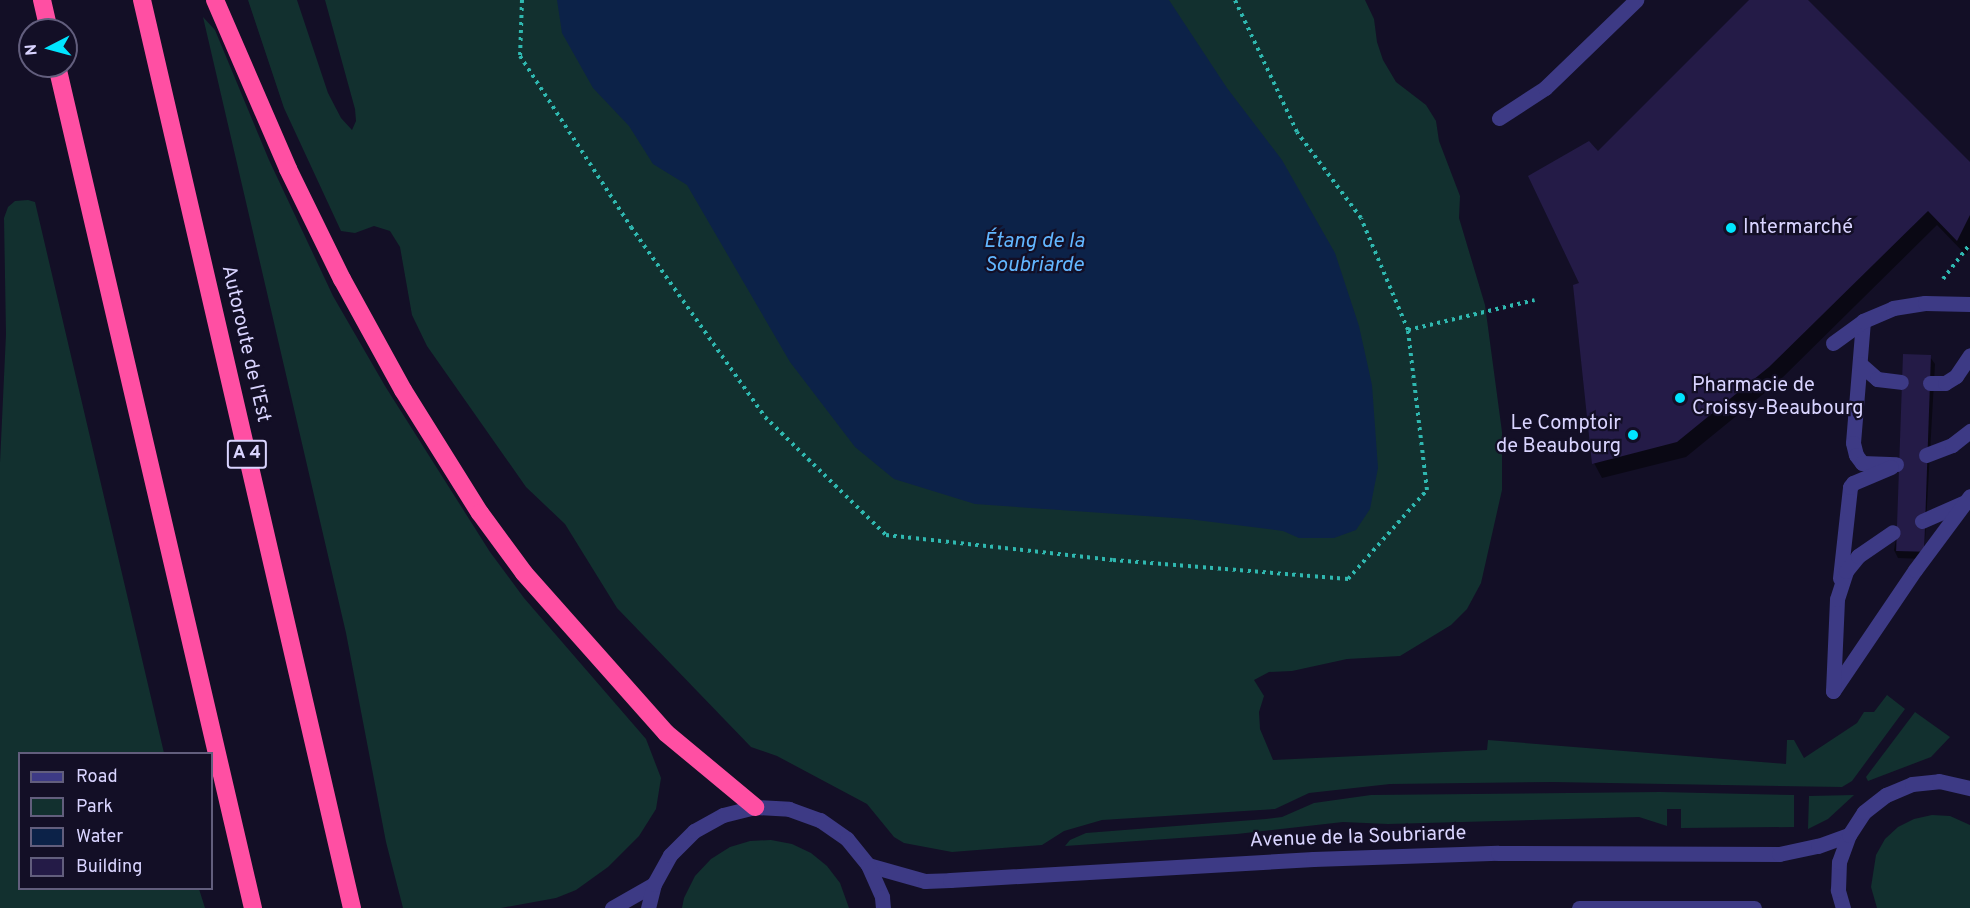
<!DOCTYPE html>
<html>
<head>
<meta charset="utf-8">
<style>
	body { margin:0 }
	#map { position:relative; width:1970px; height:908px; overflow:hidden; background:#130f26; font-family:Overpass,sans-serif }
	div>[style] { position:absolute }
	.green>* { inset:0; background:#12302f }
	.water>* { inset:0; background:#0c2248 }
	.shadow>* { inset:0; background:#0007 }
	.building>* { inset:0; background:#241b47; transform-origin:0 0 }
	.path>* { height:4px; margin-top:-2px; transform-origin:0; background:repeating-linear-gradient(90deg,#2fb8b0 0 3px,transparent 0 7.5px) }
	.service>* { height:15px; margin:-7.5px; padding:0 7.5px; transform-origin:7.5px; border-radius:7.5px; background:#3d3a85 }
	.tertiary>* { height:15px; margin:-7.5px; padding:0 7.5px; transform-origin:7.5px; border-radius:7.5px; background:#3d3a85 }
	.motorway>* { height:18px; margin:-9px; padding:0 9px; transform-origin:9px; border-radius:9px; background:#ff4fa3 }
	.dots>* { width:16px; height:16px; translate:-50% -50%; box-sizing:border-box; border:3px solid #130f26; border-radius:50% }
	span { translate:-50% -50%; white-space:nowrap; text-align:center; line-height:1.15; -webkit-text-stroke:4.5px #130f26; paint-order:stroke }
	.shield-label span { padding:2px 4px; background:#130f26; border:2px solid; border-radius:4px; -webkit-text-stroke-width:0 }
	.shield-label { font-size:18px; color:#d9d4ff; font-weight:700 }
	.poi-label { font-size:20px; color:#d9d4ff }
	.left { translate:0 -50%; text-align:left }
	.right { translate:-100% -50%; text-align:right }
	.street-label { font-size:20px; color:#d9d4ff }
	.water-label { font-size:21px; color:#62b6ff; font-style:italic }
	.legend { position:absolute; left:18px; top:752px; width:195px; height:138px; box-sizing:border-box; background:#130f26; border:2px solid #625e7d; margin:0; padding:8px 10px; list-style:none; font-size:18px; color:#d9d4ff }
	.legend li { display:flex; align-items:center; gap:12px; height:30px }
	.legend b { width:30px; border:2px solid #625e7d }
	.north { position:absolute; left:18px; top:18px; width:60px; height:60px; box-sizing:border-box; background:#130f26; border:2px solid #625e7d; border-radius:50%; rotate:264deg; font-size:16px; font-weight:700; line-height:24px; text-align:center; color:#d9d4ff }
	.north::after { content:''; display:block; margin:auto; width:21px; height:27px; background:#00e5ff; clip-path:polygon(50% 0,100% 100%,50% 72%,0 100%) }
</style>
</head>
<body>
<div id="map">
	<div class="green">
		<div style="clip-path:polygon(248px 0,297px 0,328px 93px,341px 118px,352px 130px,356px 121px,355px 109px,325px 0,1365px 0,1374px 19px,1377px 42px,1383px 60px,1396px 82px,1426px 105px,1436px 121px,1439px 141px,1460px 196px,1459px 218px,1485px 305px,1502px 432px,1502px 490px,1481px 583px,1467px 609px,1451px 625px,1400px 656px,1347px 659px,1292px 671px,1269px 672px,1254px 680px,1264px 696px,1259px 712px,1260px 729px,1273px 760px,1487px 750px,1488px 740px,1786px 764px,1787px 740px,1794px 740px,1804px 758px,1857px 723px,1864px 712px,1874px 712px,1887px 695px,1905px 709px,1852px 781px,1842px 787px,1553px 782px,1390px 784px,1309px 793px,1275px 809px,1102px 820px,1064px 831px,1042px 845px,952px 852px,904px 843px,894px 837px,867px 804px,777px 756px,751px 747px,617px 608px,565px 524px,526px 487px,427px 346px,412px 315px,400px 247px,390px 231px,374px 226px,355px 233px,341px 231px,284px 108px)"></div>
		<div style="clip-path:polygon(203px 17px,215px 30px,269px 160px,333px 296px,385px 386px,490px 552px,524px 598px,646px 739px,661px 778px,656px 809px,639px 836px,608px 867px,576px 890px,556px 898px,501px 908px,403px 908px,386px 842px,346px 633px)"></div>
		<div style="clip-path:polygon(28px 200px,35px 202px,164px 753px,20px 754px,20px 888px,199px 889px,205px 908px,0 908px,0 463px,6px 334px,4px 218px,8px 207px,15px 201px)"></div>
		<div style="clip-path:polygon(1915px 712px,1950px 737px,1931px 757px,1868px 781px,1866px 777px)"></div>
		<div style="clip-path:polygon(1660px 792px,1794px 795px,1794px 827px,1681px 828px,1681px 809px,1667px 809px,1667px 826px,1639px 817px,1388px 824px,1343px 822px,1237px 834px,1065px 846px,1070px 840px,1086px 833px,1266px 819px,1282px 817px,1314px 803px,1371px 795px)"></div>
		<div style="clip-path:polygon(1854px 795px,1828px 819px,1808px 829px,1809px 796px)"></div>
		<div style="clip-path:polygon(1932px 815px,1950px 816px,1970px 825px,1970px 908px,1877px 908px,1871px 887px,1876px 855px,1885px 839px,1898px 827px,1914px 819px)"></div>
		<div style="clip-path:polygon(771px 840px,792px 844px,811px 853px,827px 866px,840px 883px,849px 908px,682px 908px,684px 898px,695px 876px,711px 859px,730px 847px,750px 841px)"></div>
	</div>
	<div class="water">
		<div style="clip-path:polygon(557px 0,1169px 0,1227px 88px,1282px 160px,1335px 253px,1359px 326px,1372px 385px,1378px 468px,1370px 509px,1356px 530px,1334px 538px,1299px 538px,1283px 531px,1188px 519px,975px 504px,894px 479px,855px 447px,790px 362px,687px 185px,653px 164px,629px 126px,593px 88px,562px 33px)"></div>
	</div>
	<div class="shadow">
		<div style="clip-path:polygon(1751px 0,1806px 0,1970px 164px,1970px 248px,1966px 255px,1937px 225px,1778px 382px,1686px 457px,1602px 478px,1594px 463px,1581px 284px,1598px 153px)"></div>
		<div style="clip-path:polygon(1930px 357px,1935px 364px,1924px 559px,1898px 558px,1894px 550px)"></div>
	</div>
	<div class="building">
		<div style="clip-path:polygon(1749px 0,1808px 0,1970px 162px,1970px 215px,1957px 241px,1928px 211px,1769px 367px,1677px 442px,1592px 464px,1573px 285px,1579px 283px,1528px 176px,1589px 141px,1598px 151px)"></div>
		<div style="left:1903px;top:354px;width:28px;height:197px;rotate:2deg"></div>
	</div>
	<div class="path">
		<div style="left:522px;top:0;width:56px;rotate:92deg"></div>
		<div style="left:520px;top:56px;width:204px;rotate:57deg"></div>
		<div style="left:631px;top:227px;width:232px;rotate:54.8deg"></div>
		<div style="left:765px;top:417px;width:169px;rotate:44.3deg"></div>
		<div style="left:886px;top:535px;width:228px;rotate:6.3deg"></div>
		<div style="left:1113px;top:560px;width:236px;rotate:4.6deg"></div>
		<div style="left:1348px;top:579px;width:119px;rotate:-48.4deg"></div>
		<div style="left:1427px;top:490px;width:161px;rotate:-96.8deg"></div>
		<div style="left:1408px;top:330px;width:121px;rotate:-112.8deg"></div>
		<div style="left:1361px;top:218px;width:107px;rotate:-126.7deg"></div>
		<div style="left:1297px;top:132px;width:146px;rotate:-115.2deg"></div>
		<div style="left:1943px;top:279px;width:44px;rotate:-52.4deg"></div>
		<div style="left:1408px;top:330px;width:130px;rotate:-13.3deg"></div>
	</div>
	<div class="service">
		<div style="left:1499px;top:118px;width:55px;rotate:-33.1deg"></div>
		<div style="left:1545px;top:88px;width:127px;rotate:-44deg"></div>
		<div style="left:1863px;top:321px;width:122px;rotate:94.7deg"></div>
		<div style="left:1853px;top:443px;width:12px;rotate:76deg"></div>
		<div style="left:1856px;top:455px;width:10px;rotate:53deg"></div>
		<div style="left:1862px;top:463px;width:34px;rotate:2deg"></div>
		<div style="left:1833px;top:343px;width:37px;rotate:-36deg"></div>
		<div style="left:1863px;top:321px;width:33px;rotate:-23deg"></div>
		<div style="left:1893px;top:308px;width:32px;rotate:-9deg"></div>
		<div style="left:1925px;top:303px;width:45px;rotate:1.3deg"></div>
		<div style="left:1860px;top:364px;width:23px;rotate:41deg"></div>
		<div style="left:1877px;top:379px;width:24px;rotate:7deg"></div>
		<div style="left:1930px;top:383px;width:15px"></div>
		<div style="left:1945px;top:383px;width:13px;rotate:-32deg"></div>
		<div style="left:1956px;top:376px;width:25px;rotate:-56deg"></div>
		<div style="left:1926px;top:455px;width:28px;rotate:-21deg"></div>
		<div style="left:1952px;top:445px;width:23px;rotate:-38deg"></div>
		<div style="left:1922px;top:521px;width:45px;rotate:-23.7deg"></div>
		<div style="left:1840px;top:578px;width:92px;rotate:-83.7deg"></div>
		<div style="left:1850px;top:487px;width:5px;rotate:-53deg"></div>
		<div style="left:1853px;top:483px;width:41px;rotate:-22.8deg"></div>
		<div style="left:1833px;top:691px;width:146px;rotate:-55.9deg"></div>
		<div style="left:1915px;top:570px;width:92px;rotate:-53.4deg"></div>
		<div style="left:1833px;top:691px;width:92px;rotate:-87.5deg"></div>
		<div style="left:1837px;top:599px;width:29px;rotate:-72deg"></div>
		<div style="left:1846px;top:571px;width:19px;rotate:-51deg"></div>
		<div style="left:1858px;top:556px;width:42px;rotate:-34.4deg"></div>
	</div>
	<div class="tertiary">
		<div style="left:868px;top:865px;width:59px;rotate:15.7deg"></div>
		<div style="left:925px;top:881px;width:25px;rotate:-2deg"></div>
		<div style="left:950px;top:880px;width:364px;rotate:-3.3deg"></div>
		<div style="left:1313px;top:859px;width:185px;rotate:-1.9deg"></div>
		<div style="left:1498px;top:853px;width:281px;rotate:0.2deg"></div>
		<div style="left:1779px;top:854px;width:40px;rotate:-12deg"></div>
		<div style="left:1818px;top:846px;width:33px;rotate:-20deg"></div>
		<div style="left:612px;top:908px;width:48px;rotate:-29.7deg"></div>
		<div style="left:648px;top:908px;width:25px;rotate:-76deg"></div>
		<div style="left:654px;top:884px;width:33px;rotate:-61deg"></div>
		<div style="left:670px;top:855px;width:34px;rotate:-45deg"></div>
		<div style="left:694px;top:831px;width:33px;rotate:-29deg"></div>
		<div style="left:723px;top:815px;width:33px;rotate:-14deg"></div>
		<div style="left:755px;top:807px;width:34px;rotate:3deg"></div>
		<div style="left:789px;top:809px;width:33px;rotate:20deg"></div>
		<div style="left:820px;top:820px;width:33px;rotate:35deg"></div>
		<div style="left:847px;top:839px;width:33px;rotate:51deg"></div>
		<div style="left:868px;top:865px;width:35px;rotate:66deg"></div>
		<div style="left:882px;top:897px;width:11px;rotate:85deg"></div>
		<div style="left:1579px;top:908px;width:175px"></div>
		<div style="left:1843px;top:908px;width:19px;rotate:-106deg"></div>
		<div style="left:1838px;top:890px;width:28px;rotate:-88deg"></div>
		<div style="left:1839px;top:862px;width:29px;rotate:-70deg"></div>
		<div style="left:1849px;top:835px;width:27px;rotate:-57deg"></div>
		<div style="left:1864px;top:812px;width:28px;rotate:-38deg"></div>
		<div style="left:1886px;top:795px;width:28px;rotate:-23deg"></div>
		<div style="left:1912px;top:784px;width:27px;rotate:-6deg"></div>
		<div style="left:1939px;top:781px;width:32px;rotate:13deg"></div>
	</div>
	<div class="motorway">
		<div style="left:42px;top:0;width:31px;rotate:77deg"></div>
		<div style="left:142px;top:0;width:932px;rotate:76.98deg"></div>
		<div style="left:215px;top:0;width:184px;rotate:66.6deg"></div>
		<div style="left:288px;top:169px;width:123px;rotate:63.9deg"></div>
		<div style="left:342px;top:279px;width:127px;rotate:61.2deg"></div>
		<div style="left:403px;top:390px;width:145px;rotate:58deg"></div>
		<div style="left:480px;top:513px;width:74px;rotate:53.7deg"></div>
		<div style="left:524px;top:573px;width:214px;rotate:48.4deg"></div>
		<div style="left:666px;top:733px;width:116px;rotate:39.7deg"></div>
		<div style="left:57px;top:66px;width:865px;rotate:76.9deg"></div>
	</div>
	<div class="dots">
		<div style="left:1731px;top:228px;background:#00e5ff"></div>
		<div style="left:1680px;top:398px;background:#00e5ff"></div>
		<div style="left:1633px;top:435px;background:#00e5ff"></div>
	</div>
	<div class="shield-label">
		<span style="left:247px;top:454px">A 4</span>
	</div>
	<div class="poi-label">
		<span class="left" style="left:1743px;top:228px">Intermarché</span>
		<span class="left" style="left:1692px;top:398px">Pharmacie de<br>Croissy-Beaubourg</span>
		<span class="right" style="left:1621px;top:436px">Le Comptoir<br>de Beaubourg</span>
	</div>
	<div class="street-label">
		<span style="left:245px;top:344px;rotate:77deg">Autoroute de l’Est</span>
		<span style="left:1358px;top:838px;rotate:-2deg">Avenue de la Soubriarde</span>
	</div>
	<div class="water-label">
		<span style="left:1034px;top:254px">Étang de la<br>Soubriarde</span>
	</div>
	<ul class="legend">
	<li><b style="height:8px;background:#3d3a85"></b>Road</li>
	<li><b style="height:16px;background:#12302f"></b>Park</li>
	<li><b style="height:16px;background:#0c2248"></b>Water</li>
	<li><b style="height:16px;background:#241b47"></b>Building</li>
	</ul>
	<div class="north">N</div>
</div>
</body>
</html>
